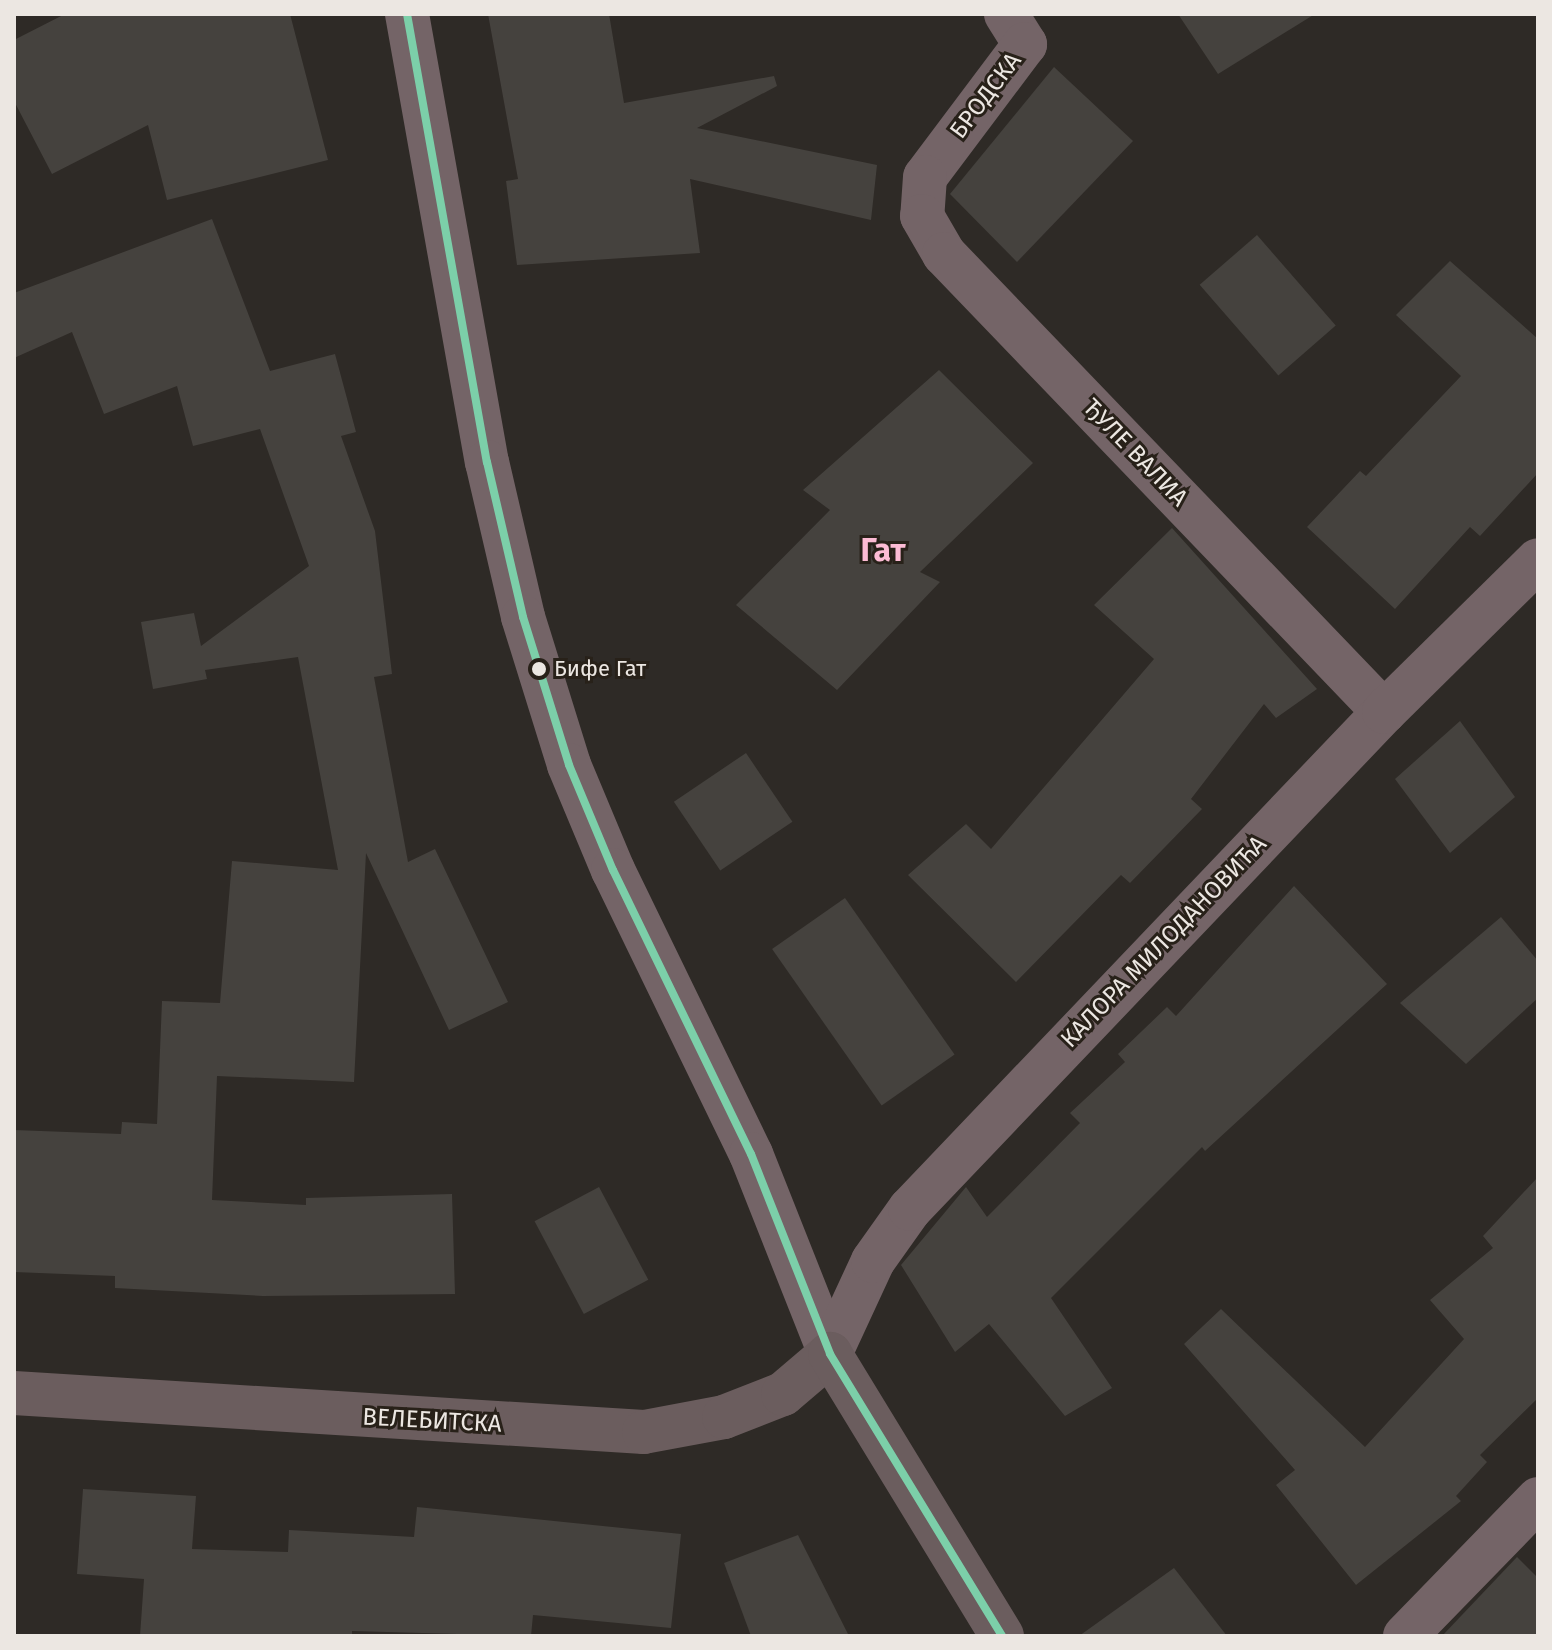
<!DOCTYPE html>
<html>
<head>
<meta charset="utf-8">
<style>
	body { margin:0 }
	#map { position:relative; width:1552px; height:1650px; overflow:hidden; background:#2e2a26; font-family:"Fira Sans",sans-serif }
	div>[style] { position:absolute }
	.building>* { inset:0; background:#45423e; transform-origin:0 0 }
	.street>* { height:44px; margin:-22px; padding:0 22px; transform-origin:22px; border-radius:22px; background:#746467 }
	.secondary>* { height:44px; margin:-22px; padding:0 22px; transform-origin:22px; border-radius:22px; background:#6b5d5e }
	.bus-1>* { height:8px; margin:-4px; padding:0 4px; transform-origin:4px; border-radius:4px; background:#7ccfa9 }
	.dots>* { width:22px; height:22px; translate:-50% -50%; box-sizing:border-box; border:4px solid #282119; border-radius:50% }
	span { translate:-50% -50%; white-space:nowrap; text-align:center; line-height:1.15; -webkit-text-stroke:6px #282119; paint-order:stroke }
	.bus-label { font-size:22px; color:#ece7e2 }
	.left { translate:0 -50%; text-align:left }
	.street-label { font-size:24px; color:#ece7e2 }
	.district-label { font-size:32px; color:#fcbbd4; font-weight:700 }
	.frame { position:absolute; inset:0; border:16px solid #ece7e2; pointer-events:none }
</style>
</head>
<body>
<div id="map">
	<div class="building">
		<div style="clip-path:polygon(65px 14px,290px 14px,328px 160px,167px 200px,148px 125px,52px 174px,14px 101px,14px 40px)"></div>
		<div style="clip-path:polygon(488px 14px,609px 14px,624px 103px,774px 76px,777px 86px,697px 128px,877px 165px,871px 220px,690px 179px,700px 253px,517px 265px,506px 181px,518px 179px)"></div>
		<div style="clip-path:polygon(1178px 14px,1315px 14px,1218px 74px)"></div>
		<div style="clip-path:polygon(1054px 67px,1133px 141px,1017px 262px,950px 194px)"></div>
		<div style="clip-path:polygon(212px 219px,270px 371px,335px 354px,356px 432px,341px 436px,375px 531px,392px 674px,374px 677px,408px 862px,435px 849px,508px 1002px,449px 1030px,366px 853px,354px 1082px,217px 1076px,212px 1200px,306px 1205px,306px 1198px,452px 1194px,455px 1294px,263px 1296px,115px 1288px,115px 1276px,14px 1272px,14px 1130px,121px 1134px,122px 1122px,157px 1124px,162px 1001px,220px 1003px,232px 861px,338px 870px,298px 657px,205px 670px,207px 679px,153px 689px,141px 622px,194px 613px,201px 646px,309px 566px,260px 429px,193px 446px,177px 386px,104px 414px,72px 332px,14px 358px,14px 293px)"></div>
		<div style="left:1257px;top:235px;width:120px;height:76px;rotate:49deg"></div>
		<div style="clip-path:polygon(1450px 261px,1538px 339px,1538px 473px,1480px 536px,1470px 527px,1395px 609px,1307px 527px,1360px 471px,1366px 476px,1461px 376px,1396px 315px)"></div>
		<div style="clip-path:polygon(939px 370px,1033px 463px,920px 572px,940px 582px,837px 690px,736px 605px,830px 510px,803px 490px)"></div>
		<div style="clip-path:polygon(1172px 528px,1317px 689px,1276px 718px,1264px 704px,1191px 799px,1202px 809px,1130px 883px,1121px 875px,1016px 982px,908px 875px,966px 824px,991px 849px,1154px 659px,1094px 605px)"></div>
		<div style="clip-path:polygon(1460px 721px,1515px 797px,1450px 853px,1395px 779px)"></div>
		<div style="left:746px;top:753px;width:83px;height:87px;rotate:56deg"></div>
		<div style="clip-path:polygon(1294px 886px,1387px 984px,1205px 1151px,1202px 1147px,1051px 1298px,1112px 1388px,1065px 1416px,989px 1324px,955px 1352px,901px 1265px,966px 1187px,987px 1217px,1080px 1123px,1070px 1113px,1125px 1062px,1118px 1054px,1167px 1007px,1176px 1016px)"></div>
		<div style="left:845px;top:898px;width:191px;height:89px;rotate:55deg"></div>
		<div style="clip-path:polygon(1501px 917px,1538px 961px,1538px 998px,1466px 1064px,1400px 1003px)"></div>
		<div style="clip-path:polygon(1538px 1177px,1538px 1398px,1480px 1455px,1487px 1462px,1456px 1496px,1461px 1501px,1356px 1585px,1276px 1485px,1295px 1470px,1184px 1344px,1221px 1309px,1365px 1447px,1464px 1339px,1430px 1300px,1493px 1248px,1483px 1236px)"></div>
		<div style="left:599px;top:1187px;width:105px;height:73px;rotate:62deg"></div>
		<div style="clip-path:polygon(83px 1489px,196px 1496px,192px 1549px,288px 1552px,289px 1530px,414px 1537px,417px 1507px,681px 1534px,671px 1628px,533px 1615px,531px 1636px,352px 1631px,352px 1636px,140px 1636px,144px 1579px,77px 1574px)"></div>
		<div style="clip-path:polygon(798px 1535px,849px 1636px,751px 1636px,724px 1563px)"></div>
		<div style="clip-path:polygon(1517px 1557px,1538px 1578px,1538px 1636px,1442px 1636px)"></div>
		<div style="clip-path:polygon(1174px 1568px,1227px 1636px,1079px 1636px)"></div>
	</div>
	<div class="street">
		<div style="left:407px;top:14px;width:455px;rotate:79.9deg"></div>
		<div style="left:487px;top:462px;width:159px;rotate:76.9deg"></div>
		<div style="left:523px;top:617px;width:155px;rotate:72.7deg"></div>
		<div style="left:569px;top:765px;width:114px;rotate:67.3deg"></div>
		<div style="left:613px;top:870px;width:316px;rotate:64.1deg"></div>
		<div style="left:751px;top:1154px;width:215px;rotate:68.4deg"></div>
		<div style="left:1006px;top:14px;width:36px;rotate:58deg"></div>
		<div style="left:1025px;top:44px;width:166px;rotate:126.9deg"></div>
		<div style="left:925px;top:177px;width:39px;rotate:94deg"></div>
		<div style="left:922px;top:216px;width:44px;rotate:59.9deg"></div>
		<div style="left:944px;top:254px;width:635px;rotate:46.15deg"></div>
		<div style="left:830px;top:1354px;width:102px;rotate:-65.2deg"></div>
		<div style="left:873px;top:1261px;width:64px;rotate:-54.6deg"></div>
		<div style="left:910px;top:1209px;width:687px;rotate:-46.36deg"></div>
		<div style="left:1384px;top:712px;width:216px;rotate:-44.6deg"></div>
		<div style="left:1405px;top:1636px;width:191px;rotate:-45.8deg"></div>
	</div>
	<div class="secondary">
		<div style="left:14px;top:1393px;width:631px;rotate:3.54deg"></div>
		<div style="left:644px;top:1432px;width:81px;rotate:-10.6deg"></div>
		<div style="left:724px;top:1417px;width:63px;rotate:-21.3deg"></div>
		<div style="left:783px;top:1394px;width:62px;rotate:-40.4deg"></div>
		<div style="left:830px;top:1354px;width:330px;rotate:58.6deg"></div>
	</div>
	<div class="bus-1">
		<div style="left:407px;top:14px;width:455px;rotate:79.9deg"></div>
		<div style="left:487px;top:462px;width:159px;rotate:76.9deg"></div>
		<div style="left:523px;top:617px;width:155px;rotate:72.7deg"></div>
		<div style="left:569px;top:765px;width:114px;rotate:67.3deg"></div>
		<div style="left:613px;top:870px;width:316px;rotate:64.1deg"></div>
		<div style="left:751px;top:1154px;width:215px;rotate:68.4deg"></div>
		<div style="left:830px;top:1354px;width:330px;rotate:58.6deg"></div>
	</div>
	<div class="dots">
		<div style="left:539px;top:669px;background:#ece7e2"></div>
	</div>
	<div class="bus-label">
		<span class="left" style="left:554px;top:669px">Бифе Гат</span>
	</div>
	<div class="street-label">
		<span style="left:986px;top:96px;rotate:-53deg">БРОДСКА</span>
		<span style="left:1135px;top:453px;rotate:46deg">ЂУЛЕ ВАЛИА</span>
		<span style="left:1164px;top:942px;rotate:-46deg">КАЛОРА МИЛОДАНОВИЋА</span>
		<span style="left:432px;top:1421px;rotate:3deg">ВЕЛЕБИТСКА</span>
	</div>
	<div class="district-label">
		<span style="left:883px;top:550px">Гат</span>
	</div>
	<div class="frame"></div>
</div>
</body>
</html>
